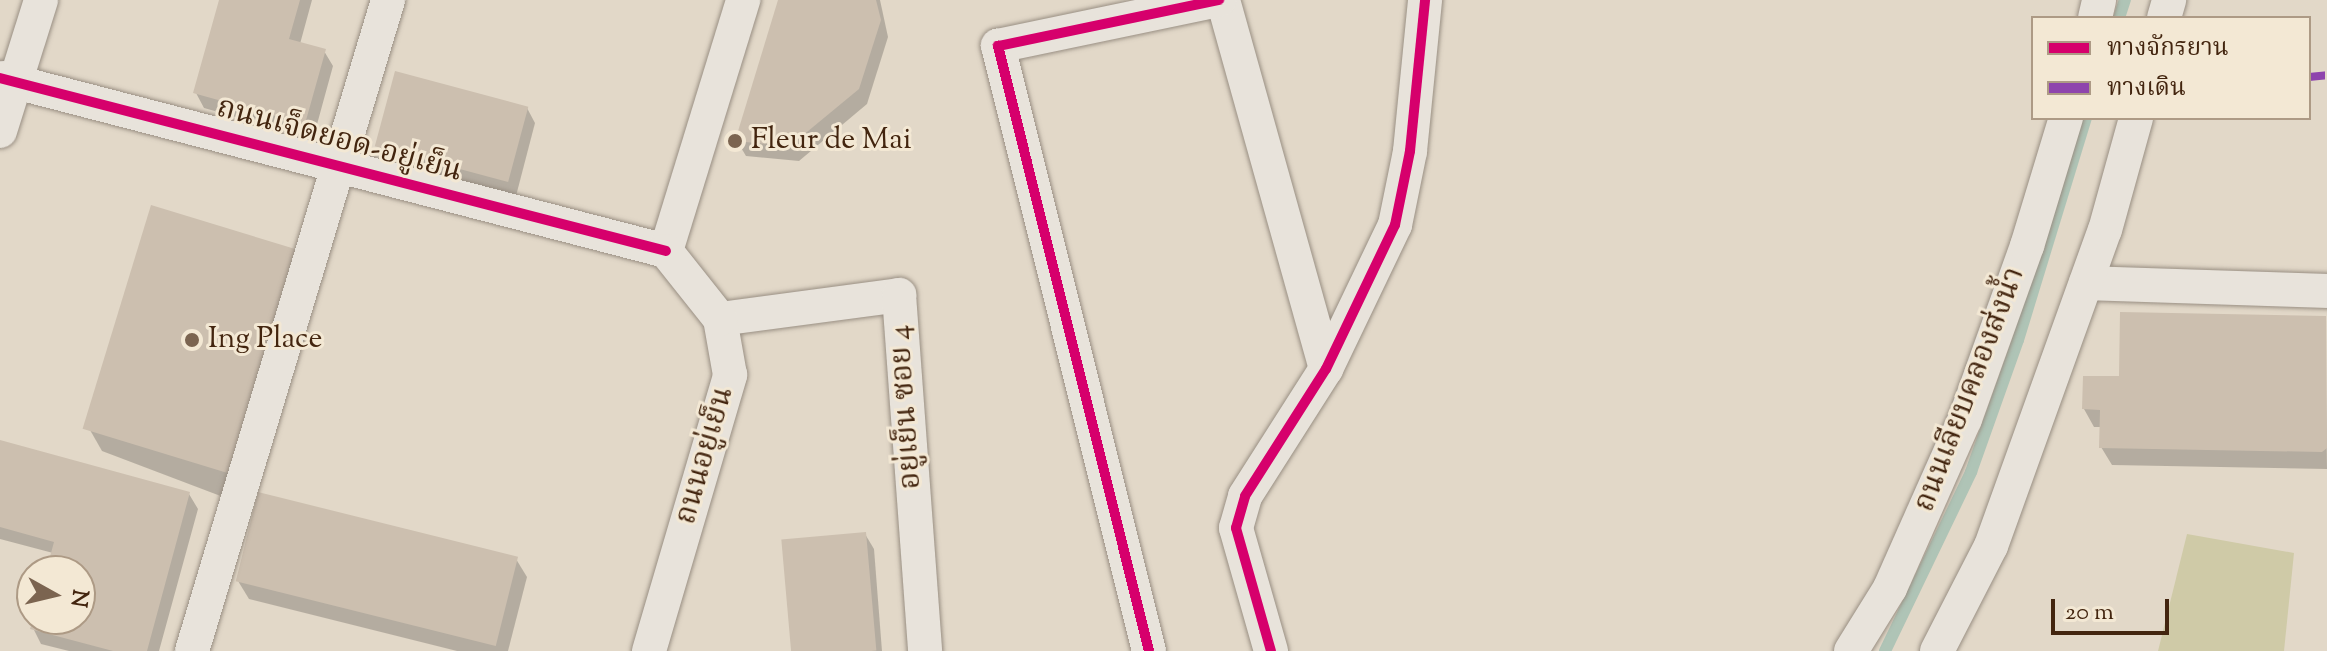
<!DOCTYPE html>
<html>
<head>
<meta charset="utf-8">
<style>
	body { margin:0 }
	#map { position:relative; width:2327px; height:651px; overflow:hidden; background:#e2d8c8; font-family:"Sorts Mill Goudy","Noto Serif Thai",serif }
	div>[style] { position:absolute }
	.green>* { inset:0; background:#cfcaa7 }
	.shadow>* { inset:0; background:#0003 }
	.stream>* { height:12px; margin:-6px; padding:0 6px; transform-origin:6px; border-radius:6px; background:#afc4b6 }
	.building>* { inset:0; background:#ccbfaf; transform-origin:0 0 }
	.roads { filter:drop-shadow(0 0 2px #998f83) drop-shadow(0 0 2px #998f83) }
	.street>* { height:34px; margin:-17px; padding:0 17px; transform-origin:17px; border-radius:17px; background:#e8e3db }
	.quiet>* { height:8px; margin-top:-4px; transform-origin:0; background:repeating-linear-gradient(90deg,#8e44ad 0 16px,transparent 0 24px) }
	.cycleway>* { height:10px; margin:-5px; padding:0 5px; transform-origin:5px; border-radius:5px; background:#d6006c }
	.dots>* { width:22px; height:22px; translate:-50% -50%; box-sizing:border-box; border:4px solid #f3e8d4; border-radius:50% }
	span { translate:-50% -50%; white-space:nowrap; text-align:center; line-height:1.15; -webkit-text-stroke:6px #f3e8d4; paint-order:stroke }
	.street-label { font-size:30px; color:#43250f }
	.poi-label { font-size:30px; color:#43250f }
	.left { translate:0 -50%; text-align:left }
	.legend { position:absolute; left:2031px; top:16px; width:280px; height:104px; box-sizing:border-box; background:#f3e8d4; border:2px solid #ad9a85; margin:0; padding:10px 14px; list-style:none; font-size:24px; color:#43250f }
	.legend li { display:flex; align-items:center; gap:16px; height:40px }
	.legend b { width:40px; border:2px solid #ad9a85 }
	.north { position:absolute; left:16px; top:555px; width:80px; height:80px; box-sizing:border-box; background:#f3e8d4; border:2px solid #ad9a85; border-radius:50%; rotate:98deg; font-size:22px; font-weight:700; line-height:32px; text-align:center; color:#43250f }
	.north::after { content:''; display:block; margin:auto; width:28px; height:36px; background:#7b6450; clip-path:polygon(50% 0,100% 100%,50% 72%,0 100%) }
	.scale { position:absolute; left:2051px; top:599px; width:118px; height:36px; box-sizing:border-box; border:4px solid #43250f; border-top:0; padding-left:10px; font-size:24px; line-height:28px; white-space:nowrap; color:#43250f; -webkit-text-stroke:6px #f3e8d4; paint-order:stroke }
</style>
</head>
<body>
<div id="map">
	<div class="green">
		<div style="clip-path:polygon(2187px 534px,2294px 553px,2284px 651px,2158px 651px)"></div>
	</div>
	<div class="shadow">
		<div style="clip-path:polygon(221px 0,312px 0,300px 44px,324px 51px,333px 66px,313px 139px,204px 108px,196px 93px)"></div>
		<div style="clip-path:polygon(780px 0,880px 0,888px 37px,867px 104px,799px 161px,746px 156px,737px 141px)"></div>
		<div style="clip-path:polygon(527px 108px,535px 123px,516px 196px,387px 162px,378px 147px)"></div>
		<div style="clip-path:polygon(153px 208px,239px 503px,102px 451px,90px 430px)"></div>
		<div style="clip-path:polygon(2325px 318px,2327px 469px,2112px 465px,2101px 447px,2102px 427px,2094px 427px,2084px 409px,2121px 378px)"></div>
		<div style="clip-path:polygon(0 443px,189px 494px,198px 509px,159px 651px,69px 651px,41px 644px,33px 628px,35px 619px,80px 619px,80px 571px,48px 571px,53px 553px,0 539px)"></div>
		<div style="clip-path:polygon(865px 534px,874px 549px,882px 651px,792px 651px)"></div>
		<div style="clip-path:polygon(516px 559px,527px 577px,508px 651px,457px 651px,249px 599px,238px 581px)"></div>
	</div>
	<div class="stream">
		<div style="left:2119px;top:18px;width:19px;rotate:-72deg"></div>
		<div style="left:1885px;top:651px;width:199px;rotate:-64.3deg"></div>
		<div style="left:1971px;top:472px;width:140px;rotate:-70.4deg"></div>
		<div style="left:2018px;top:340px;width:232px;rotate:-73deg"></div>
	</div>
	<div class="building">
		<div style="clip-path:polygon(219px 0,300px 0,289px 39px,326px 49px,305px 124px,193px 93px)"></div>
		<div style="clip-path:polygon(778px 0,876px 0,881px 20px,859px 89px,790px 146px,735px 141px)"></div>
		<div style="left:395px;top:71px;width:138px;height:78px;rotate:15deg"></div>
		<div style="left:151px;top:205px;width:155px;height:234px;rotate:17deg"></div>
		<div style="clip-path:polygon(2120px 312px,2326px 316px,2327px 448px,2322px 452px,2099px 448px,2100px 410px,2082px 409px,2083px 376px,2119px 376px)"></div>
		<div style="clip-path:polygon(0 440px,190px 492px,147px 651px,113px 651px,30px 629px,33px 619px,80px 619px,80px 571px,46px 571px,54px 542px,0 527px)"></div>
		<div style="left:258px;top:492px;width:268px;height:92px;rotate:14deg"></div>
		<div style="left:866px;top:532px;width:119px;height:85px;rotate:85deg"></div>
	</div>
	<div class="roads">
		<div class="street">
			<div style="left:1223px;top:0;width:383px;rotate:74.4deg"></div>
			<div style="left:2095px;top:18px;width:18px;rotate:-77deg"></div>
			<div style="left:2164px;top:18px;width:19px;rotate:-74deg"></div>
			<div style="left:0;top:78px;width:688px;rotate:14.56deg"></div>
			<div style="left:0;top:131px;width:137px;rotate:-72.6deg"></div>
			<div style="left:666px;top:251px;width:263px;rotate:-72.9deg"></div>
			<div style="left:2086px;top:283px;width:241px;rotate:1.9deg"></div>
			<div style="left:720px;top:319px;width:181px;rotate:-7.6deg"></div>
			<div style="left:899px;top:295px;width:357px;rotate:85.8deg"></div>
			<div style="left:192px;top:651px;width:680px;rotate:-73.24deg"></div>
			<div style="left:649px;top:651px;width:288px;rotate:-73.6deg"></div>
			<div style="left:730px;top:375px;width:57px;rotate:-100.1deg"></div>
			<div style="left:720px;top:319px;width:87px;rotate:-128.5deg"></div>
			<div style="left:1149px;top:651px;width:624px;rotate:-104.01deg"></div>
			<div style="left:998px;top:46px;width:226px;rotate:-11.8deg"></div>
			<div style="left:1271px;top:651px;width:128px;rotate:-105.9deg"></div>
			<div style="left:1236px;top:528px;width:33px;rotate:-74deg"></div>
			<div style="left:1245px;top:496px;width:151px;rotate:-57.5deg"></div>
			<div style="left:1326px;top:369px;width:160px;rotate:-64.4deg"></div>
			<div style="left:1395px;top:225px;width:76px;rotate:-78.5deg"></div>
			<div style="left:1410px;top:151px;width:152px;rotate:-84.3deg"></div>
			<div style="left:1851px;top:651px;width:74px;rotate:-58.2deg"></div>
			<div style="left:1890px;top:588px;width:185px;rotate:-66.1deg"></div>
			<div style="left:1965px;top:419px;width:184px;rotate:-70.3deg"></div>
			<div style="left:2027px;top:246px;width:134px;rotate:-73.1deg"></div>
			<div style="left:1937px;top:651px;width:118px;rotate:-62.8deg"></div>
			<div style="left:1991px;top:546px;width:336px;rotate:-70.2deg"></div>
			<div style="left:2105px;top:230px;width:116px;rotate:-74.5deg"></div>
		</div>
	</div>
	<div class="quiet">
		<div style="left:2309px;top:77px;width:18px;rotate:-6deg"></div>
	</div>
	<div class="cycleway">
		<div style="left:0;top:78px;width:688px;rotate:14.56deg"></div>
		<div style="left:1149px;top:651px;width:624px;rotate:-104.01deg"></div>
		<div style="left:998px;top:46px;width:226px;rotate:-11.8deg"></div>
		<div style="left:1271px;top:651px;width:128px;rotate:-105.9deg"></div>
		<div style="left:1236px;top:528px;width:33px;rotate:-74deg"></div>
		<div style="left:1245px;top:496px;width:151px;rotate:-57.5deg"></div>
		<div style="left:1326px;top:369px;width:160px;rotate:-64.4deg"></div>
		<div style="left:1395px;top:225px;width:76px;rotate:-78.5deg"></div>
		<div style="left:1410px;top:151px;width:152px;rotate:-84.3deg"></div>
	</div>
	<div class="dots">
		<div style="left:735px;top:141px;background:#7b6450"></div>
		<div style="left:192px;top:340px;background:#7b6450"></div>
	</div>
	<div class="street-label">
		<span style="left:339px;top:141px;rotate:15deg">ถนนเจ็ดยอด-อยู่เย็น</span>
		<span style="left:1971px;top:390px;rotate:-69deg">ถนนเลียบคลองส่งน้ำ</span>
		<span style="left:907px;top:407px;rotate:-94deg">อยู่เย็น ซอย 4</span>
		<span style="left:706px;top:456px;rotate:-74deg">ถนนอยู่เย็น</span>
	</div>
	<div class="poi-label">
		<span class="left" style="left:751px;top:141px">Fleur de Mai</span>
		<span class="left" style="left:208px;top:340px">Ing Place</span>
	</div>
	<ul class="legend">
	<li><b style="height:10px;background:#d6006c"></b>ทางจักรยาน</li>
	<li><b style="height:10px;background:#8e44ad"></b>ทางเดิน</li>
	</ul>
	<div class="north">N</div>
	<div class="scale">20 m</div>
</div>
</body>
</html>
